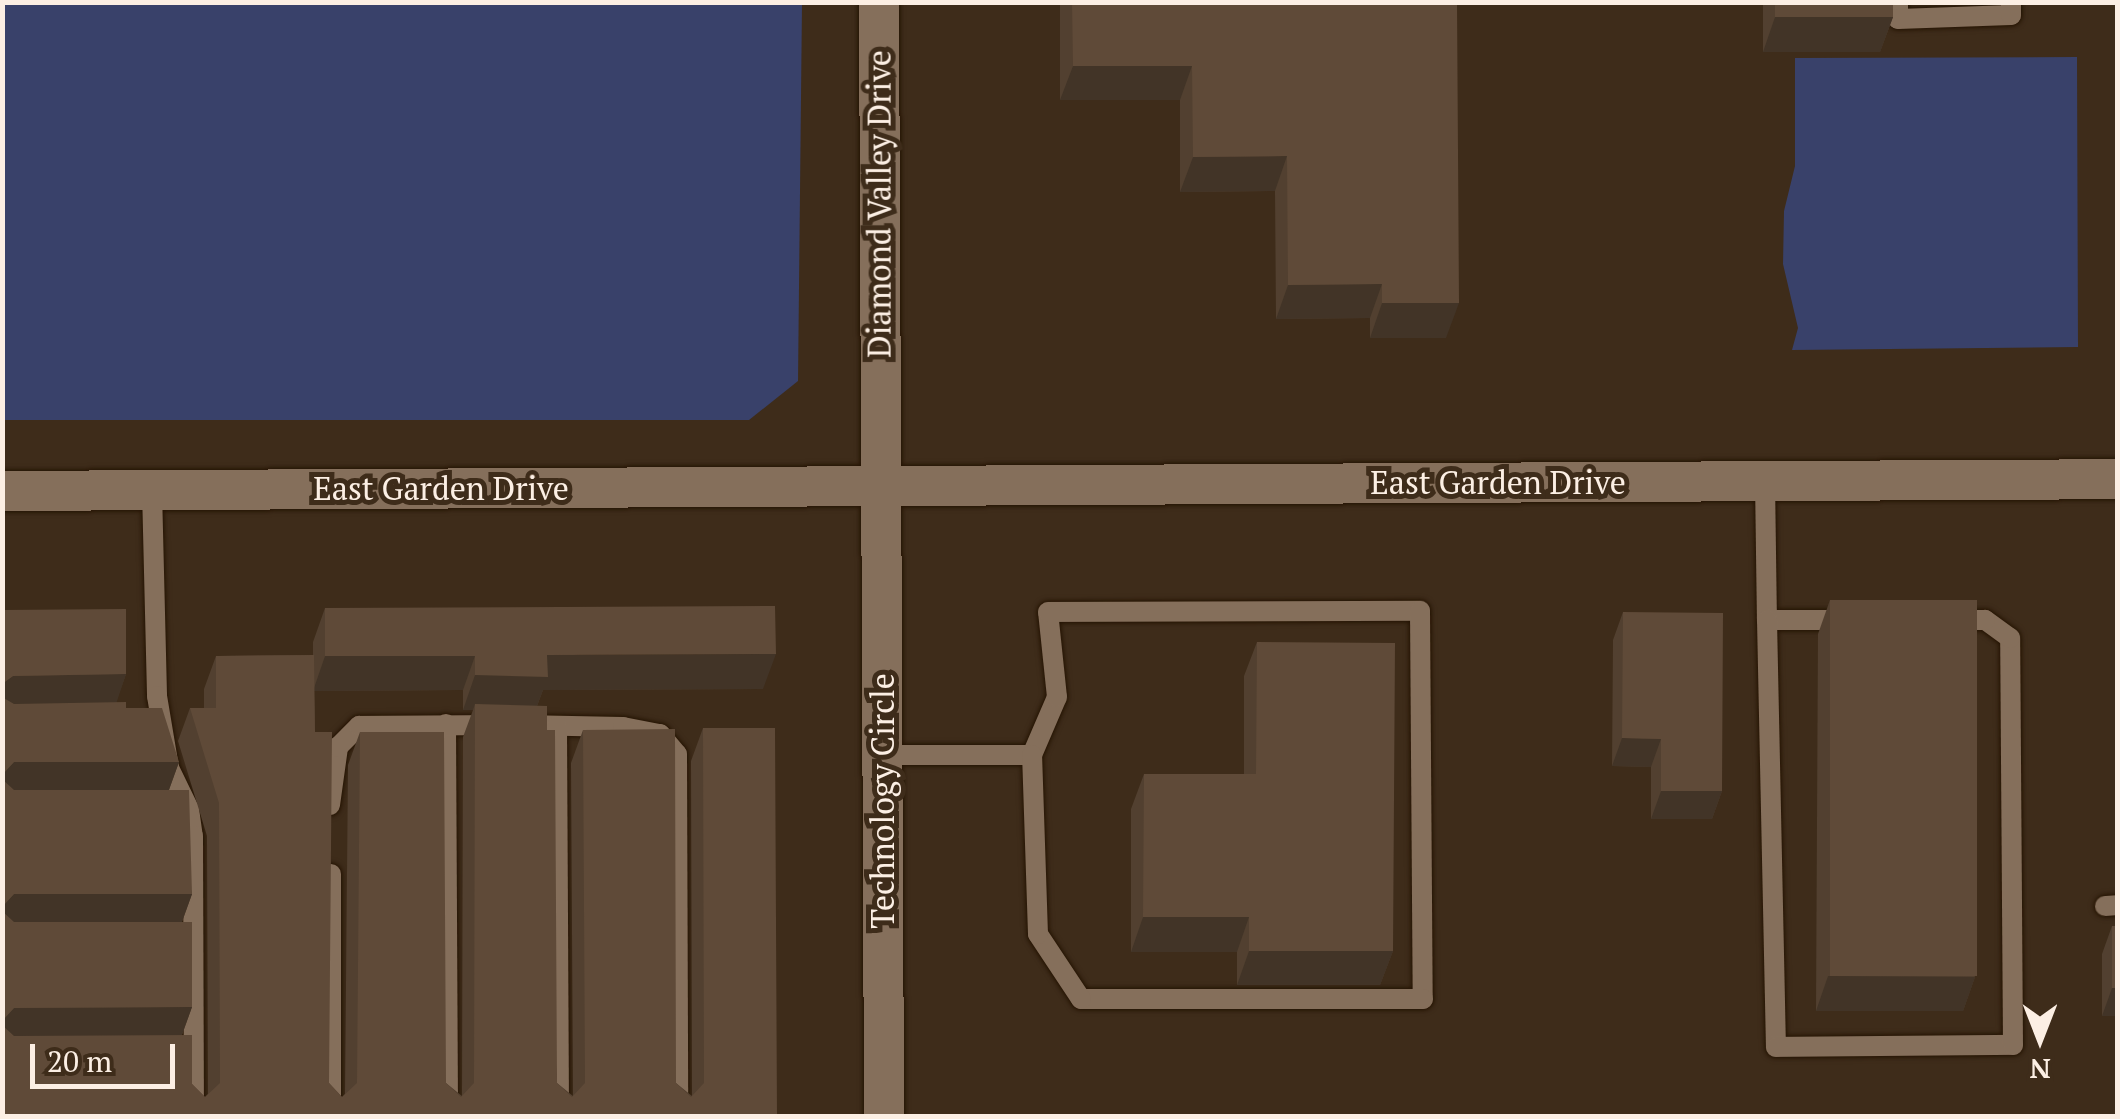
<!DOCTYPE html>
<html>
<head>
<meta charset="utf-8">
<style>
	body { margin:0 }
	#map { position:relative; width:2120px; height:1119px; overflow:hidden; background:#3e2c1a; font-family:"PT Serif",serif }
	div>[style] { position:absolute }
	.green>* { inset:0; background:#39416a }
	.roads { filter:drop-shadow(0 0 2px #251403) drop-shadow(0 0 2px #251403) }
	.service>* { height:20px; margin:-10px; padding:0 10px; transform-origin:10px; border-radius:10px; background:#856f5b }
	.minor>* { height:40px; margin:-20px; padding:0 20px; transform-origin:20px; border-radius:20px; background:#856f5b }
	.wall>* { inset:0; background:#524030 }
	.shaded-wall>* { inset:0; background:#423427 }
	.building>* { inset:0; background:#5f4a38; transform-origin:0 0 }
	span { translate:-50% -50%; white-space:nowrap; text-align:center; line-height:1.15; -webkit-text-stroke:10px #3e2c1a; paint-order:stroke }
	.street-label { font-size:32px; color:#fcefe4 }
	.frame { position:absolute; inset:0; border:5px solid #fcefe4; pointer-events:none }
	.north { position:absolute; left:1990px; top:989px; width:100px; height:100px; -webkit-text-stroke:8px #3e2c1a; paint-order:stroke; rotate:180deg; font-size:28px; font-weight:700; line-height:40px; text-align:center; color:#fcefe4 }
	.north::after { content:''; display:block; margin:auto; width:35px; height:45px; background:#fcefe4; clip-path:polygon(50% 0,100% 100%,50% 72%,0 100%) }
	.scale { position:absolute; left:30px; top:1044px; width:145px; height:45px; box-sizing:border-box; border:5px solid #fcefe4; border-top:0; padding-left:12px; font-size:30px; line-height:35px; white-space:nowrap; color:#fcefe4; -webkit-text-stroke:8px #3e2c1a; paint-order:stroke }
</style>
</head>
<body>
<div id="map">
	<div class="green">
		<div style="clip-path:polygon(2px 3px,802px 3px,798px 381px,749px 420px,3px 420px)"></div>
		<div style="clip-path:polygon(2077px 57px,2078px 347px,1792px 350px,1798px 328px,1783px 264px,1784px 211px,1795px 166px,1795px 58px)"></div>
	</div>
	<div class="roads">
		<div class="service">
			<div style="left:1898px;top:2px;width:17px;rotate:90deg"></div>
			<div style="left:1898px;top:19px;width:113px;rotate:-2deg"></div>
			<div style="left:2011px;top:15px;width:13px;rotate:-90deg"></div>
			<div style="left:1765px;top:481px;width:139px;rotate:89.2deg"></div>
			<div style="left:1767px;top:620px;width:79px"></div>
			<div style="left:152px;top:490px;width:206px;rotate:88.6deg"></div>
			<div style="left:157px;top:696px;width:73px;rotate:80.5deg"></div>
			<div style="left:169px;top:768px;width:46px;rotate:64deg"></div>
			<div style="left:189px;top:809px;width:27px;rotate:82deg"></div>
			<div style="left:193px;top:836px;width:280px;rotate:89.8deg"></div>
			<div style="left:1767px;top:620px;width:427px;rotate:88.8deg"></div>
			<div style="left:1776px;top:1047px;width:237px;rotate:-0.5deg"></div>
			<div style="left:2013px;top:1045px;width:407px;rotate:-90.4deg"></div>
			<div style="left:2010px;top:638px;width:31px;rotate:-144deg"></div>
			<div style="left:1985px;top:620px;width:35px;rotate:180deg"></div>
			<div style="left:446px;top:724px;width:392px;rotate:89.7deg"></div>
			<div style="left:521px;top:725px;width:102px;rotate:1.1deg"></div>
			<div style="left:623px;top:727px;width:38px;rotate:11deg"></div>
			<div style="left:660px;top:734px;width:26px;rotate:50deg"></div>
			<div style="left:677px;top:754px;width:362px;rotate:89.8deg"></div>
			<div style="left:557px;top:726px;width:390px;rotate:89.7deg"></div>
			<div style="left:881px;top:755px;width:151px"></div>
			<div style="left:1032px;top:755px;width:63px;rotate:-66.7deg"></div>
			<div style="left:1057px;top:697px;width:85px;rotate:-96deg"></div>
			<div style="left:1048px;top:612px;width:372px;rotate:-0.2deg"></div>
			<div style="left:1420px;top:611px;width:388px;rotate:89.6deg"></div>
			<div style="left:1423px;top:999px;width:342px;rotate:180deg"></div>
			<div style="left:1081px;top:999px;width:78px;rotate:-123.5deg"></div>
			<div style="left:1038px;top:934px;width:179px;rotate:-91.9deg"></div>
			<div style="left:330px;top:805px;width:59px;rotate:-82.1deg"></div>
			<div style="left:338px;top:747px;width:30px;rotate:-45deg"></div>
			<div style="left:359px;top:726px;width:133px;rotate:-0.4deg"></div>
			<div style="left:331px;top:874px;width:242px;rotate:90deg"></div>
			<div style="left:2105px;top:906px;width:13px;rotate:-4deg"></div>
		</div>
		<div class="minor">
			<div style="left:879px;top:2px;width:1114px;rotate:89.74deg"></div>
			<div style="left:2px;top:491px;width:2116px;rotate:-0.32deg"></div>
		</div>
	</div>
	<div class="wall">
		<div style="clip-path:polygon(1060px 2px,1457px 2px,1446px 338px,1370px 338px,1370px 318px,1276px 319px,1275px 191px,1180px 192px,1180px 100px,1060px 100px)"></div>
		<div style="clip-path:polygon(1763px 2px,1893px 2px,1893px 17px,1880px 52px,1763px 52px)"></div>
		<div style="clip-path:polygon(1830px 600px,1975px 977px,1963px 1011px,1816px 1011px,1818px 634px)"></div>
		<div style="clip-path:polygon(evenodd,325px 608px,763px 689px,543px 690px,537px 706px,557px 1083px,573px 1096px,571px 763px,583px 730px,676px 1083px,692px 1096px,691px 761px,703px 728px,777px 1116px,2px 1116px,2px 610px,126px 674px,116px 702px,126px 708px,179px 762px,169px 790px,192px 894px,182px 922px,192px 1007px,182px 1035px,192px 1084px,205px 1097px,208px 1094px,207px 836px,178px 741px,190px 708px,204px 708px,204px 689px,216px 656px,313px 655px,313px 642px,325px 608px,463px 690px,463px 710px,473px 710px,463px 737px,462px 1096px,446px 1083px,360px 732px,348px 765px,345px 1094px,342px 1097px,329px 1083px,315px 732px,314px 691px,463px 690px)"></div>
		<div style="clip-path:polygon(1623px 612px,1722px 791px,1712px 819px,1651px 819px,1651px 767px,1612px 766px,1613px 640px)"></div>
		<div style="clip-path:polygon(1257px 642px,1393px 951px,1380px 985px,1237px 985px,1237px 952px,1131px 952px,1131px 809px,1144px 774px,1244px 774px,1244px 676px)"></div>
		<div style="clip-path:polygon(2112px 926px,2118px 1016px,2102px 1016px,2102px 954px)"></div>
	</div>
	<div class="shaded-wall">
		<div style="clip-path:polygon(1775px 17px,1893px 17px,1880px 52px,1763px 52px)"></div>
		<div style="clip-path:polygon(1073px 66px,1192px 66px,1180px 100px,1060px 100px)"></div>
		<div style="clip-path:polygon(1287px 156px,1275px 191px,1180px 192px,1193px 157px)"></div>
		<div style="clip-path:polygon(1382px 284px,1370px 318px,1276px 319px,1288px 285px)"></div>
		<div style="clip-path:polygon(1382px 303px,1459px 303px,1446px 338px,1370px 338px)"></div>
		<div style="clip-path:polygon(776px 654px,763px 689px,543px 690px,535px 711px,475px 704px,473px 710px,463px 710px,475px 675px,547px 655px)"></div>
		<div style="clip-path:polygon(325px 656px,475px 656px,463px 690px,313px 691px)"></div>
		<div style="clip-path:polygon(126px 674px,115px 707px,2px 709px,2px 684px,13px 676px)"></div>
		<div style="clip-path:polygon(1622px 738px,1661px 739px,1651px 767px,1612px 766px)"></div>
		<div style="clip-path:polygon(14px 762px,179px 762px,167px 795px,2px 795px,2px 775px)"></div>
		<div style="clip-path:polygon(1661px 791px,1722px 791px,1712px 819px,1651px 819px)"></div>
		<div style="clip-path:polygon(14px 894px,192px 894px,180px 927px,2px 927px,2px 907px)"></div>
		<div style="clip-path:polygon(1143px 917px,1249px 917px,1237px 952px,1131px 952px)"></div>
		<div style="clip-path:polygon(1249px 951px,1393px 951px,1380px 985px,1237px 985px)"></div>
		<div style="clip-path:polygon(1828px 976px,1975px 977px,1963px 1011px,1816px 1011px)"></div>
		<div style="clip-path:polygon(2112px 988px,2118px 988px,2118px 1016px,2102px 1016px)"></div>
		<div style="clip-path:polygon(192px 1007px,180px 1040px,2px 1041px,2px 1021px,14px 1008px)"></div>
	</div>
	<div class="building">
		<div style="clip-path:polygon(1072px 2px,1457px 2px,1459px 303px,1382px 303px,1382px 284px,1288px 285px,1287px 156px,1193px 157px,1192px 66px,1073px 66px)"></div>
		<div style="left:1775px;top:2px;width:118px;height:15px"></div>
		<div style="left:1830px;top:600px;width:147px;height:376px"></div>
		<div style="clip-path:polygon(775px 606px,776px 654px,547px 655px,548px 677px,475px 675px,475px 656px,325px 656px,325px 608px)"></div>
		<div style="clip-path:polygon(126px 609px,126px 674px,13px 676px,2px 684px,2px 610px)"></div>
		<div style="clip-path:polygon(1623px 612px,1723px 613px,1722px 791px,1661px 791px,1661px 739px,1622px 738px)"></div>
		<div style="clip-path:polygon(1257px 642px,1395px 643px,1393px 951px,1249px 951px,1249px 917px,1143px 917px,1144px 774px,1256px 774px)"></div>
		<div style="clip-path:polygon(314px 655px,315px 732px,332px 732px,329px 1083px,342px 1097px,357px 1083px,360px 732px,444px 732px,446px 1083px,461px 1097px,474px 1083px,475px 704px,547px 706px,547px 730px,555px 730px,557px 1083px,572px 1097px,585px 1083px,583px 730px,675px 729px,676px 1083px,691px 1097px,704px 1083px,703px 728px,775px 728px,777px 1116px,2px 1116px,2px 1025px,14px 1036px,192px 1035px,192px 1084px,205px 1097px,220px 1083px,219px 803px,190px 708px,216px 708px,216px 656px)"></div>
		<div style="clip-path:polygon(2px 697px,14px 704px,126px 702px,126px 708px,162px 708px,179px 762px,14px 762px,2px 775px)"></div>
		<div style="clip-path:polygon(2px 779px,14px 790px,189px 790px,192px 894px,14px 894px,2px 907px)"></div>
		<div style="clip-path:polygon(2px 911px,14px 922px,192px 922px,192px 1007px,14px 1008px,2px 1021px)"></div>
		<div style="left:2112px;top:926px;width:6px;height:62px"></div>
	</div>
	<div class="street-label">
		<span style="left:879px;top:204px;rotate:-90deg">Diamond Valley Drive</span>
		<span style="left:1498px;top:482px">East Garden Drive</span>
		<span style="left:441px;top:488px">East Garden Drive</span>
		<span style="left:882px;top:801px;rotate:-90deg">Technology Circle</span>
	</div>
	<div class="frame"></div>
	<div class="north">N</div>
	<div class="scale">20 m</div>
</div>
</body>
</html>
